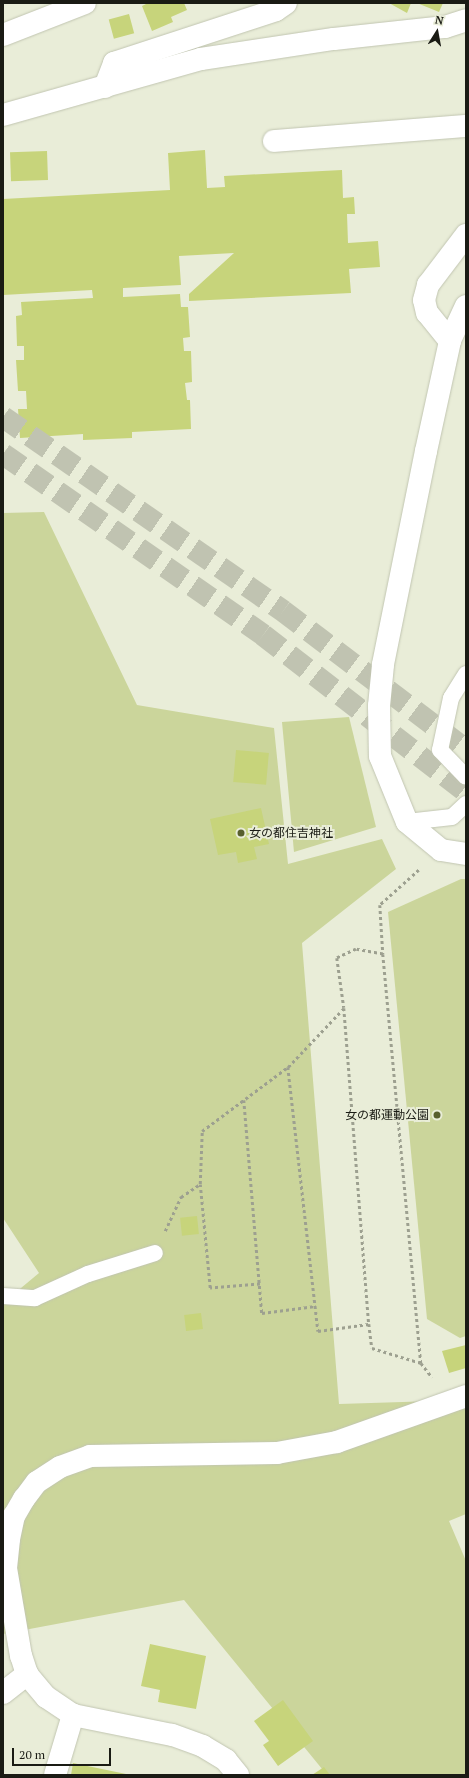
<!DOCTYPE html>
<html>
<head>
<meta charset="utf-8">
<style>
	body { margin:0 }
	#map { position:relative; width:469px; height:1778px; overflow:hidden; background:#e9edd8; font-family:"PT Serif","Noto Sans JP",serif }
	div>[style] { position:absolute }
	.green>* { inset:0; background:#cbd59b }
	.building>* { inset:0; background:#c7d47b; transform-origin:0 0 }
	.highway-tunnel>* { height:22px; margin-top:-11px; transform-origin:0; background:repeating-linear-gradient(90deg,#c0c3b1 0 22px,transparent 0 33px) }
	.path>* { height:2.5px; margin-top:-1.25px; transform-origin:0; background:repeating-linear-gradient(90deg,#9da090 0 3px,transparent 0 6px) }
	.roads { filter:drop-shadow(0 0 1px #c1c5b1) drop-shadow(0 0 1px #c1c5b1) }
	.lane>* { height:16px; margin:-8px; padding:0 8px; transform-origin:8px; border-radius:8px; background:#fff }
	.street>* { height:22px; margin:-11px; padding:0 11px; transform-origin:11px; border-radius:11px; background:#fff }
	.secondary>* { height:22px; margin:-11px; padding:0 11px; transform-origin:11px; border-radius:11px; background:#fff }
	.dots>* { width:11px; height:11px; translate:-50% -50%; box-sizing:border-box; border:2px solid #e9edd8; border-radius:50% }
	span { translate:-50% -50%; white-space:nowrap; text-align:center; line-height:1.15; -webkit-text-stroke:4px #e9edd8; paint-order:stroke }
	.poi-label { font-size:12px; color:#1a1b14 }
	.left { translate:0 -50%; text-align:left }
	.right { translate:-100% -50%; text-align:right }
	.frame { position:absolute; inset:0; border:4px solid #1a1b14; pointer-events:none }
	.north { position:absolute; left:417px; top:12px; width:40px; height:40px; -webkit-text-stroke:3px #e9edd8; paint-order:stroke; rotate:11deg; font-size:11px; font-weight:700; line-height:16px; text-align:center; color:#1a1b14 }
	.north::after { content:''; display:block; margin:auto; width:14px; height:18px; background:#1a1b14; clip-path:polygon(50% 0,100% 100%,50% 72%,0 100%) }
	.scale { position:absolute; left:12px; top:1748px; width:99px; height:18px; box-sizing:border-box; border:2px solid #1a1b14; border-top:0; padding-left:5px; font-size:12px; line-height:14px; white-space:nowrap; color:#1a1b14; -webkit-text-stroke:3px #e9edd8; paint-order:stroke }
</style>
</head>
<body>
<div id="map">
	<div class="green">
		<div style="clip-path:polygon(44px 512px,137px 705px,274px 728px,288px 864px,382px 839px,396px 869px,302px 943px,339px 1404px,466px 1400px,466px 1514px,449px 1521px,466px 1561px,466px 1775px,327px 1775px,184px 1600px,3px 1634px,3px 1303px,39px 1273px,3px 1218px,3px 513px)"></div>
		<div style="clip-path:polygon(349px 717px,376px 827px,294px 852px,282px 722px)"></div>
		<div style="clip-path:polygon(461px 879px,466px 879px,466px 1336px,460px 1338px,427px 1319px,388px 912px)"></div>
	</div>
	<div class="building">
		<div style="clip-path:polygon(148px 3px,184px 3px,187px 10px,171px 17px,173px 22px,152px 31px,142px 6px)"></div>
		<div style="clip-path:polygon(389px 3px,411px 3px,407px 13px)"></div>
		<div style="clip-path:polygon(417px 3px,443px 3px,439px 12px)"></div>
		<div style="left:129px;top:14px;width:20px;height:21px;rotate:75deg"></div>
		<div style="clip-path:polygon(205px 150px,207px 188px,225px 187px,224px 176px,342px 170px,343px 198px,354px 197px,355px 214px,347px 214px,348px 243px,378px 241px,380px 267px,349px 269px,351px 293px,189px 301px,189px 294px,234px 253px,179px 256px,181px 285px,123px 288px,123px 297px,180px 294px,181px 307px,188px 307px,190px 337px,183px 338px,184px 351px,191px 351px,192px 382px,185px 383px,187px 400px,190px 400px,191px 429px,132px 432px,132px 438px,83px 440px,83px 434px,20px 438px,18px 409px,27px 409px,26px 391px,18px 391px,16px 360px,24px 360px,24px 346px,17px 346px,16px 316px,22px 315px,21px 302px,93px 298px,92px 290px,3px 295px,3px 199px,170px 190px,168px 153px)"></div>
		<div style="left:47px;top:151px;width:29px;height:37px;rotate:88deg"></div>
		<div style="left:236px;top:750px;width:33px;height:32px;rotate:5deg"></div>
		<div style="clip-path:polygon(261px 808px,269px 844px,254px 847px,257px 859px,238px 863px,236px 852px,218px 855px,210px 819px)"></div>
		<div style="left:197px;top:1216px;width:18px;height:17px;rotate:84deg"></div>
		<div style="left:201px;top:1313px;width:16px;height:17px;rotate:83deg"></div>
		<div style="clip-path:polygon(466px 1345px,466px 1368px,449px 1373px,442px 1351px)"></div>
		<div style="clip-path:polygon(150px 1644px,206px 1656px,196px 1709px,158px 1702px,160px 1690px,141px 1686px)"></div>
		<div style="clip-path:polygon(283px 1700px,313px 1741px,278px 1766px,263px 1745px,269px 1741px,254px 1721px)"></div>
		<div style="clip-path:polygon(73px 1763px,126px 1774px,126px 1775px,71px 1775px)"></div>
		<div style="clip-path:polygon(324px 1767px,330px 1775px,312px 1775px)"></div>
	</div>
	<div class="highway-tunnel">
		<div style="left:3px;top:417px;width:341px;rotate:34.7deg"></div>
		<div style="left:283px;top:611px;width:230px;rotate:37.2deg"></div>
		<div style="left:3px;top:454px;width:317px;rotate:34.8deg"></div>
		<div style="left:263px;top:635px;width:257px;rotate:37.7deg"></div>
	</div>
	<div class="path">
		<div style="left:419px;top:870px;width:52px;rotate:138.1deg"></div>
		<div style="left:380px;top:905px;width:49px;rotate:86.5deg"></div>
		<div style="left:383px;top:954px;width:411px;rotate:84.7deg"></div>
		<div style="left:421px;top:1363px;width:18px;rotate:52deg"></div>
		<div style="left:383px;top:954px;width:27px;rotate:-170deg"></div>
		<div style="left:356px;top:949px;width:21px;rotate:155deg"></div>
		<div style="left:337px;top:958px;width:50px;rotate:82deg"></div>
		<div style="left:344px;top:1008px;width:317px;rotate:85.5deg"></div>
		<div style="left:369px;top:1324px;width:24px;rotate:83deg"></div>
		<div style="left:372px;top:1348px;width:51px;rotate:17deg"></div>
		<div style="left:288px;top:1067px;width:266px;rotate:83.5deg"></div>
		<div style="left:318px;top:1331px;width:51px;rotate:-7.8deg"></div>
		<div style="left:244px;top:1100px;width:214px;rotate:85.2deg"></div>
		<div style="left:262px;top:1313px;width:54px;rotate:-7.4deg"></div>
		<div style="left:165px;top:1231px;width:38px;rotate:-65deg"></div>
		<div style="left:181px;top:1197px;width:23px;rotate:-34deg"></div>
		<div style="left:260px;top:1284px;width:50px;rotate:175.4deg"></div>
		<div style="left:210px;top:1288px;width:104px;rotate:-95.5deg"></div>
		<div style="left:200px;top:1184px;width:53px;rotate:-87.8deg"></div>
		<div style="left:202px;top:1131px;width:107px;rotate:-36.7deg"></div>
		<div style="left:288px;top:1067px;width:81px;rotate:-46.5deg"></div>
	</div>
	<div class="roads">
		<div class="lane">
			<div style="left:466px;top:674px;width:28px;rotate:122deg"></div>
			<div style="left:451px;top:698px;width:53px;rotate:101.9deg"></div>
			<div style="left:440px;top:750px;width:37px;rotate:46deg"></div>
			<div style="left:407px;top:822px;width:45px;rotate:-6.3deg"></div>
			<div style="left:452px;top:817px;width:19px;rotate:-43deg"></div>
			<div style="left:3px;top:1296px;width:32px;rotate:4deg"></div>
			<div style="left:35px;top:1298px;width:58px;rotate:-24.4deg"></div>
			<div style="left:88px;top:1274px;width:70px;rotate:-17.4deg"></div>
		</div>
		<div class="street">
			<div style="left:3px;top:35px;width:88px;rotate:-21.3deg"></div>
			<div style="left:105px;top:87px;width:26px;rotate:-69deg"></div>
			<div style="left:114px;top:63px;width:170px;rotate:-18.1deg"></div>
			<div style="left:276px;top:10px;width:12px;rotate:-35deg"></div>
			<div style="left:3px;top:115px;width:206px;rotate:-15.8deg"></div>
			<div style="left:201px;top:59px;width:134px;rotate:-8.6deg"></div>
			<div style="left:334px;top:39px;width:112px;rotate:-6.2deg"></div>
			<div style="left:445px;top:27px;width:22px;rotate:-18deg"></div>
			<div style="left:274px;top:141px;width:193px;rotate:-4.5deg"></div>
			<div style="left:450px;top:341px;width:36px;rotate:-129deg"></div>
			<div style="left:427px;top:313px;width:13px;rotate:-103deg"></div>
			<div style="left:424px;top:300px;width:16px;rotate:-75deg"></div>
			<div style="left:428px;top:285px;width:63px;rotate:-52.8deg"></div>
			<div style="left:3px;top:1693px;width:31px;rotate:-38deg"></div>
			<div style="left:55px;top:1775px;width:63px;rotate:-73.3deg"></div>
		</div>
		<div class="secondary">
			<div style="left:466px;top:306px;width:38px;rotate:115deg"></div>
			<div style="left:450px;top:341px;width:113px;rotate:102.3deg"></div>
			<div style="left:426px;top:451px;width:218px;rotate:101.4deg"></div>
			<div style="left:383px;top:665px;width:41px;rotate:95.6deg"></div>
			<div style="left:379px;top:706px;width:50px;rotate:88.9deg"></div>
			<div style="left:380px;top:756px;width:71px;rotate:67.8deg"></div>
			<div style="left:407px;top:822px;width:44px;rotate:39.5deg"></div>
			<div style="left:441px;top:850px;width:25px;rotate:9deg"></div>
			<div style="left:238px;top:1775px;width:19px;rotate:-129deg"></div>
			<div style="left:226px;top:1760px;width:27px;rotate:-149deg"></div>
			<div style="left:203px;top:1746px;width:33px;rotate:-160deg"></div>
			<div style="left:172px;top:1735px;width:101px;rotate:-168.6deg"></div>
			<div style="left:73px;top:1715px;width:32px;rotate:-146deg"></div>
			<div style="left:46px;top:1697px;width:30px;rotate:-130deg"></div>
			<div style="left:27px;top:1674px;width:19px;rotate:-108deg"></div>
			<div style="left:21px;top:1656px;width:89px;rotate:-99.7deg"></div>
			<div style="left:6px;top:1568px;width:29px;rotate:-84deg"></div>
			<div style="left:9px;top:1539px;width:24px;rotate:-78deg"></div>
			<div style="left:14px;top:1516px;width:20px;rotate:-60deg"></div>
			<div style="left:24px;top:1499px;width:21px;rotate:-53deg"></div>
			<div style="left:37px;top:1482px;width:27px;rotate:-33deg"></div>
			<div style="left:60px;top:1467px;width:32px;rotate:-20deg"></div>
			<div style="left:90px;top:1456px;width:187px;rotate:-0.9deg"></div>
			<div style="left:277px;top:1453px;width:61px;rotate:-10.4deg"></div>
			<div style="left:337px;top:1442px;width:137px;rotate:-19.6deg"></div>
		</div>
	</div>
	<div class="dots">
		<div style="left:241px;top:833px;background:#585f2d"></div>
		<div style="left:437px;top:1115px;background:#585f2d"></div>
	</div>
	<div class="poi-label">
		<span class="left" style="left:249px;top:833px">女の都住吉神社</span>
		<span class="right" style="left:429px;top:1115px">女の都運動公園</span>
	</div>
	<div class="frame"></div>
	<div class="north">N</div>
	<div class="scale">20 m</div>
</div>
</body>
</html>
